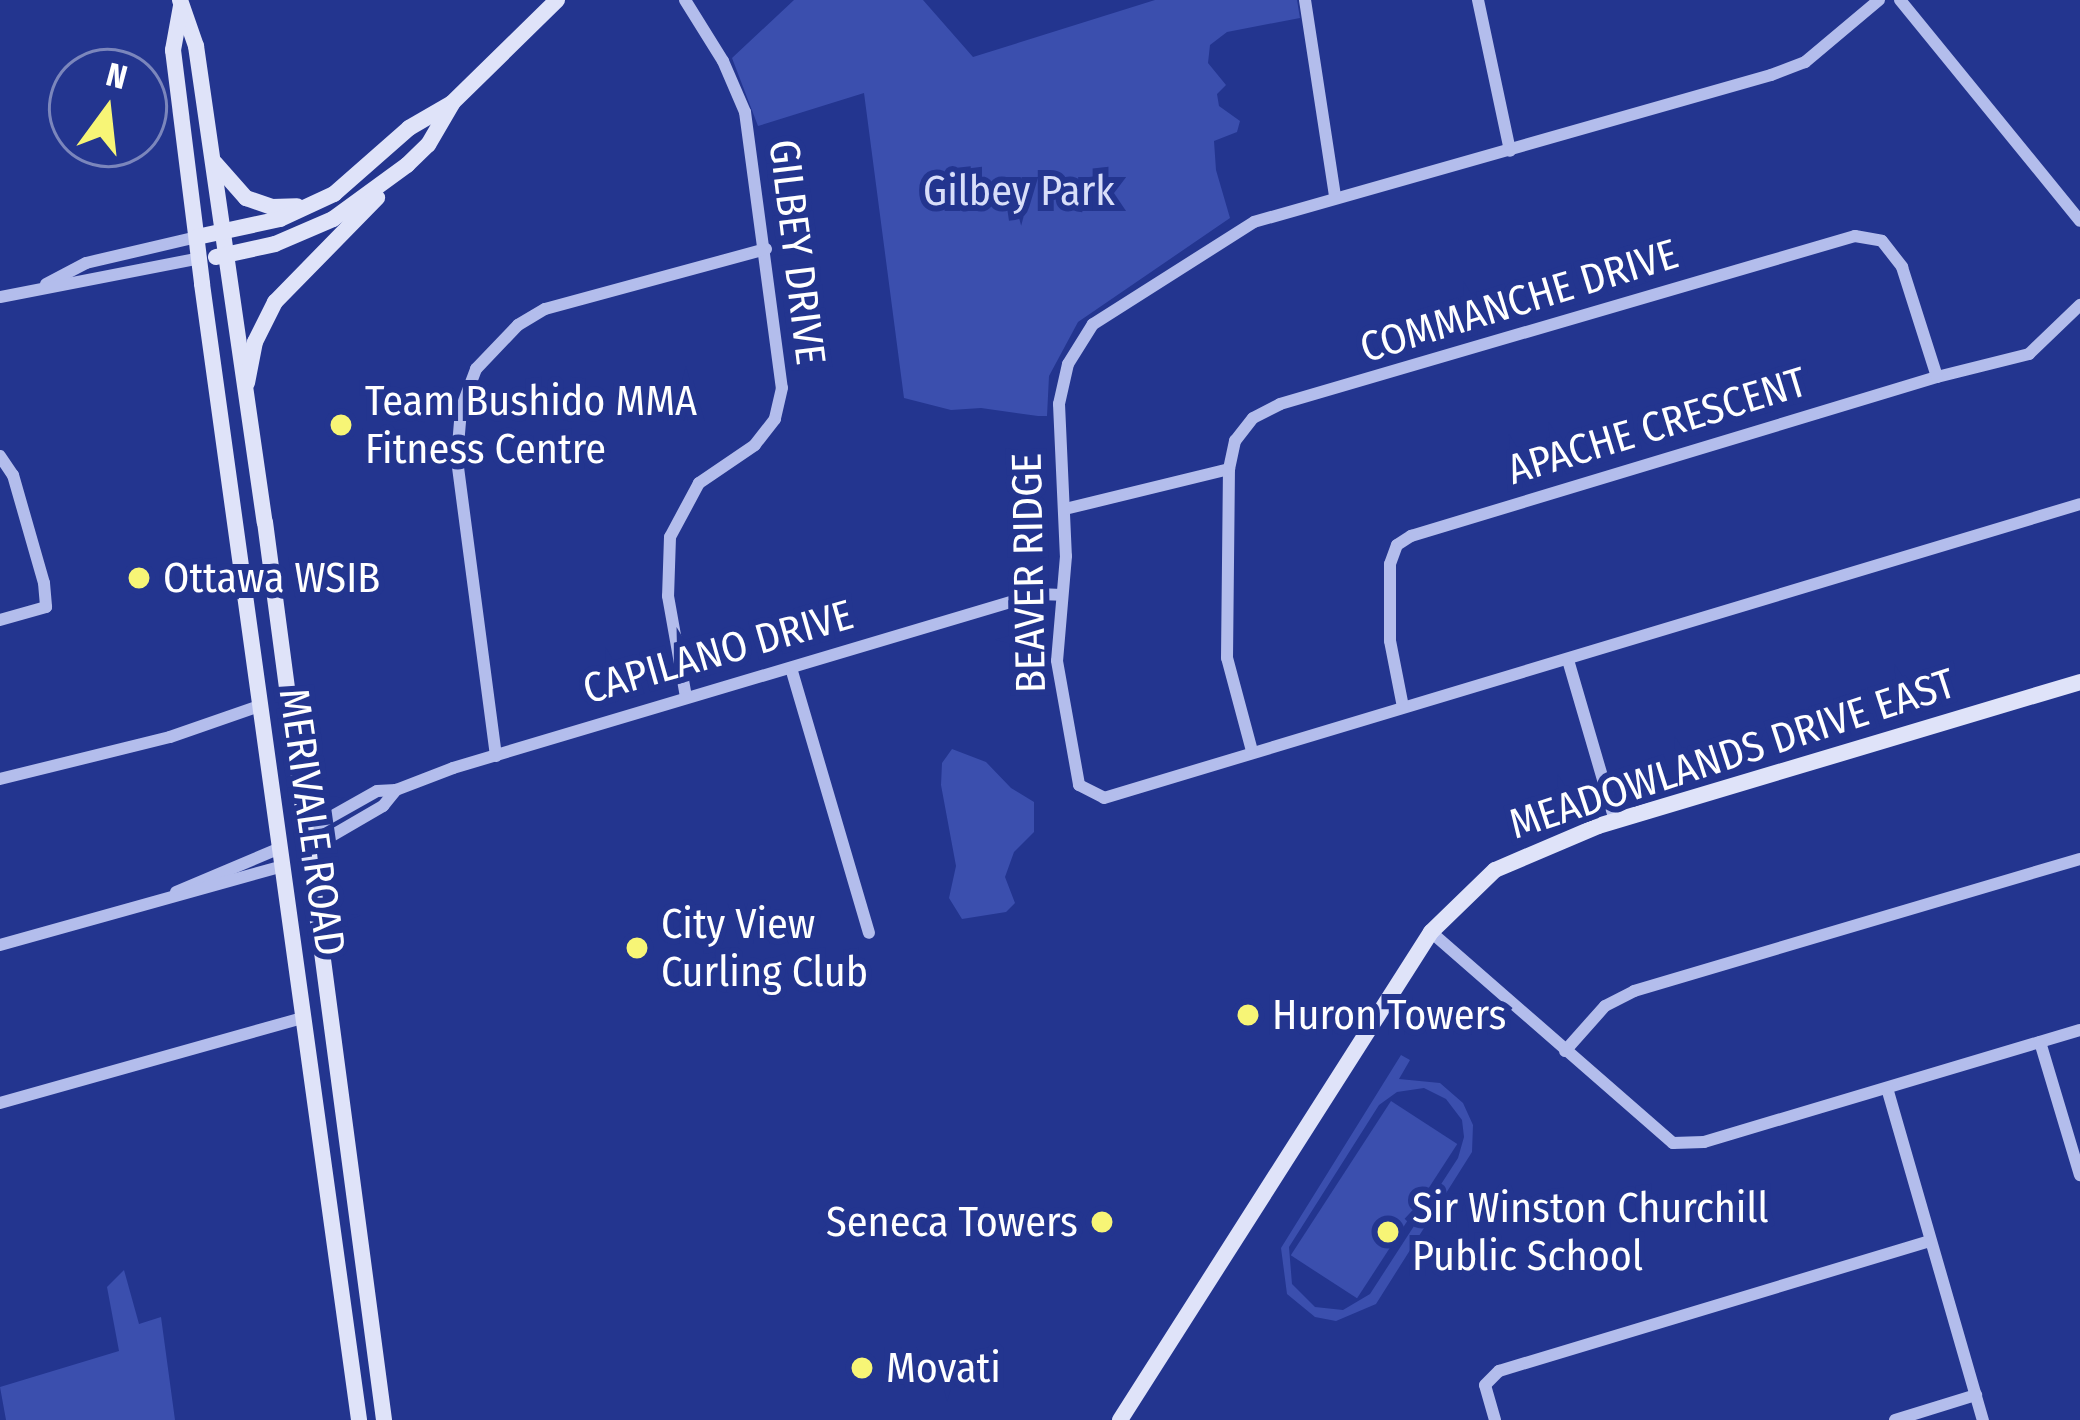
<!DOCTYPE html>
<html>
<head>
<meta charset="utf-8">
<style>
	body { margin:0 }
	#map { position:relative; width:2080px; height:1420px; overflow:hidden; background:#23358f; font-family:"Fira Sans Condensed",sans-serif }
	div>[style] { position:absolute }
	.green>* { inset:0; background:#3b4fae; transform-origin:0 0 }
	.street>* { height:12px; margin:-6px; padding:0 6px; transform-origin:6px; border-radius:6px; background:#b3bdec }
	.secondary>* { height:16px; margin:-8px; padding:0 8px; transform-origin:8px; border-radius:8px; background:#dfe3f9 }
	.dots>* { width:33px; height:33px; translate:-50% -50%; box-sizing:border-box; border:6px solid #23358f; border-radius:50% }
	span { translate:-50% -50%; white-space:nowrap; text-align:center; line-height:1.15; -webkit-text-stroke:12px #23358f; paint-order:stroke }
	.park-label { font-size:42px; color:#d8def9 }
	.street-label { font-size:42px; color:#fff }
	.poi-label { font-size:42px; color:#fff }
	.left { translate:0 -50%; text-align:left }
	.right { translate:-100% -50%; text-align:right }
	.north { position:absolute; left:48px; top:48px; width:120px; height:120px; box-sizing:border-box; background:#23358f; border:3px solid #7b86bc; border-radius:50%; rotate:15deg; font-size:33px; font-weight:700; line-height:48px; text-align:center; color:#fff }
	.north::after { content:''; display:block; margin:auto; width:42px; height:54px; background:#f7f576; clip-path:polygon(50% 0,100% 100%,50% 72%,0 100%) }
</style>
</head>
<body>
<div id="map">
	<div class="green">
		<div style="clip-path:polygon(794px 0,923px 0,973px 57px,1155px 0,1297px 0,1300px 18px,1227px 32px,1210px 45px,1208px 63px,1226px 85px,1217px 94px,1219px 106px,1240px 121px,1237px 132px,1214px 141px,1216px 170px,1230px 218px,1078px 322px,1049px 376px,1047px 416px,1038px 416px,981px 408px,951px 410px,904px 398px,864px 93px,758px 126px,732px 58px)"></div>
		<div style="clip-path:polygon(952px 749px,986px 762px,1011px 788px,1034px 802px,1034px 832px,1014px 852px,1005px 877px,1015px 903px,1006px 912px,962px 919px,949px 898px,956px 866px,941px 785px,942px 763px)"></div>
		<div style="clip-path:polygon(evenodd,1401px 1055px,1410px 1060px,1399px 1079px,1440px 1083px,1463px 1103px,1473px 1125px,1472px 1152px,1376px 1304px,1336px 1321px,1315px 1317px,1287px 1294px,1281px 1248px,1401px 1055px,1424px 1088px,1446px 1099px,1462px 1120px,1464px 1137px,1458px 1158px,1370px 1294px,1343px 1310px,1315px 1307px,1292px 1284px,1289px 1247px,1379px 1105px,1397px 1092px,1424px 1088px)"></div>
		<div style="left:1391px;top:1101px;width:79px;height:184px;rotate:33deg"></div>
		<div style="clip-path:polygon(124px 1270px,139px 1324px,161px 1317px,175px 1420px,6px 1420px,0 1387px,119px 1351px,107px 1287px)"></div>
	</div>
	<div class="street">
		<div style="left:685px;top:0;width:72px;rotate:58.1deg"></div>
		<div style="left:723px;top:61px;width:56px;rotate:66.7deg"></div>
		<div style="left:745px;top:112px;width:278px;rotate:82.4deg"></div>
		<div style="left:782px;top:388px;width:32px;rotate:103deg"></div>
		<div style="left:775px;top:419px;width:33px;rotate:128deg"></div>
		<div style="left:755px;top:445px;width:68px;rotate:145.8deg"></div>
		<div style="left:699px;top:483px;width:61px;rotate:118.2deg"></div>
		<div style="left:670px;top:537px;width:59px;rotate:91.9deg"></div>
		<div style="left:668px;top:596px;width:103px;rotate:79.9deg"></div>
		<div style="left:1305px;top:0;width:199px;rotate:81.3deg"></div>
		<div style="left:1478px;top:0;width:154px;rotate:78deg"></div>
		<div style="left:1879px;top:0;width:97px;rotate:140deg"></div>
		<div style="left:1805px;top:62px;width:36px;rotate:159deg"></div>
		<div style="left:1771px;top:75px;width:537px;rotate:164.13deg"></div>
		<div style="left:1254px;top:222px;width:191px;rotate:147.6deg"></div>
		<div style="left:1093px;top:324px;width:47px;rotate:122deg"></div>
		<div style="left:1068px;top:364px;width:41px;rotate:102.7deg"></div>
		<div style="left:1059px;top:404px;width:152px;rotate:87.4deg"></div>
		<div style="left:1066px;top:556px;width:105px;rotate:94.9deg"></div>
		<div style="left:1057px;top:661px;width:126px;rotate:79.9deg"></div>
		<div style="left:1079px;top:785px;width:28px;rotate:27deg"></div>
		<div style="left:1104px;top:798px;width:1019px;rotate:-16.76deg"></div>
		<div style="left:1900px;top:0;width:285px;rotate:50.8deg"></div>
		<div style="left:46px;top:284px;width:45px;rotate:-27.7deg"></div>
		<div style="left:86px;top:263px;width:114px;rotate:-13.2deg"></div>
		<div style="left:0;top:297px;width:204px;rotate:-11deg"></div>
		<div style="left:0;top:456px;width:23px;rotate:56deg"></div>
		<div style="left:13px;top:475px;width:112px;rotate:74deg"></div>
		<div style="left:44px;top:583px;width:24px;rotate:85deg"></div>
		<div style="left:46px;top:607px;width:48px;rotate:164.2deg"></div>
		<div style="left:1065px;top:509px;width:169px;rotate:-13.7deg"></div>
		<div style="left:1568px;top:660px;width:168px;rotate:73.7deg"></div>
		<div style="left:791px;top:668px;width:276px;rotate:73.6deg"></div>
		<div style="left:1403px;top:707px;width:67px;rotate:-101.1deg"></div>
		<div style="left:1390px;top:641px;width:77px;rotate:-90deg"></div>
		<div style="left:1390px;top:564px;width:20px;rotate:-70deg"></div>
		<div style="left:1397px;top:545px;width:17px;rotate:-33deg"></div>
		<div style="left:1411px;top:536px;width:550px;rotate:-16.82deg"></div>
		<div style="left:1937px;top:377px;width:95px;rotate:-14deg"></div>
		<div style="left:2029px;top:354px;width:71px;rotate:-43.9deg"></div>
		<div style="left:1252px;top:751px;width:96px;rotate:-105deg"></div>
		<div style="left:1227px;top:658px;width:189px;rotate:-89.4deg"></div>
		<div style="left:1229px;top:469px;width:29px;rotate:-78deg"></div>
		<div style="left:1235px;top:441px;width:29px;rotate:-52deg"></div>
		<div style="left:1253px;top:418px;width:30px;rotate:-27deg"></div>
		<div style="left:1280px;top:404px;width:599px;rotate:-16.29deg"></div>
		<div style="left:1855px;top:236px;width:27px;rotate:10deg"></div>
		<div style="left:1882px;top:241px;width:33px;rotate:52deg"></div>
		<div style="left:1902px;top:267px;width:115px;rotate:72.3deg"></div>
		<div style="left:496px;top:756px;width:301px;rotate:-97.5deg"></div>
		<div style="left:457px;top:458px;width:49px;rotate:-85.3deg"></div>
		<div style="left:461px;top:409px;width:43px;rotate:-69.4deg"></div>
		<div style="left:476px;top:369px;width:61px;rotate:-46.3deg"></div>
		<div style="left:518px;top:325px;width:31px;rotate:-31deg"></div>
		<div style="left:545px;top:309px;width:229px;rotate:-15.2deg"></div>
		<div style="left:0;top:779px;width:175px;rotate:-13.9deg"></div>
		<div style="left:170px;top:737px;width:94px;rotate:-19.2deg"></div>
		<div style="left:306px;top:831px;width:81px;rotate:-29.4deg"></div>
		<div style="left:377px;top:791px;width:19px;rotate:-3deg"></div>
		<div style="left:396px;top:790px;width:61px;rotate:-21.1deg"></div>
		<div style="left:453px;top:768px;width:609px;rotate:-16.59deg"></div>
		<div style="left:1037px;top:594px;width:25px;rotate:2deg"></div>
		<div style="left:309px;top:849px;width:86px;rotate:-30.2deg"></div>
		<div style="left:383px;top:806px;width:21px;rotate:-51deg"></div>
		<div style="left:176px;top:892px;width:113px;rotate:-22.9deg"></div>
		<div style="left:1431px;top:932px;width:321px;rotate:41.1deg"></div>
		<div style="left:1673px;top:1143px;width:31px;rotate:-2deg"></div>
		<div style="left:1704px;top:1142px;width:392px;rotate:-16.6deg"></div>
		<div style="left:0;top:945px;width:294px;rotate:-15.6deg"></div>
		<div style="left:2040px;top:1042px;width:139px;rotate:73.3deg"></div>
		<div style="left:1565px;top:1051px;width:60px;rotate:-48.4deg"></div>
		<div style="left:1605px;top:1006px;width:33px;rotate:-27deg"></div>
		<div style="left:1634px;top:991px;width:465px;rotate:-16.5deg"></div>
		<div style="left:1887px;top:1088px;width:346px;rotate:73.9deg"></div>
		<div style="left:0;top:1103px;width:314px;rotate:-15.7deg"></div>
		<div style="left:1495px;top:1420px;width:36px;rotate:-106deg"></div>
		<div style="left:1485px;top:1385px;width:20px;rotate:-45deg"></div>
		<div style="left:1499px;top:1371px;width:450px;rotate:-16.8deg"></div>
		<div style="left:1895px;top:1420px;width:85px;rotate:-17.2deg"></div>
	</div>
	<div class="secondary">
		<div style="left:180px;top:0;width:49px;rotate:70.8deg"></div>
		<div style="left:196px;top:46px;width:481px;rotate:81.8deg"></div>
		<div style="left:265px;top:522px;width:906px;rotate:82.45deg"></div>
		<div style="left:181px;top:6px;width:45px;rotate:100.3deg"></div>
		<div style="left:173px;top:50px;width:236px;rotate:82.9deg"></div>
		<div style="left:202px;top:284px;width:1147px;rotate:82.13deg"></div>
		<div style="left:215px;top:163px;width:47px;rotate:48.5deg"></div>
		<div style="left:246px;top:198px;width:28px;rotate:19deg"></div>
		<div style="left:272px;top:207px;width:25px;rotate:-2deg"></div>
		<div style="left:197px;top:237px;width:85px;rotate:-12.2deg"></div>
		<div style="left:280px;top:219px;width:60px;rotate:-24.8deg"></div>
		<div style="left:334px;top:194px;width:100px;rotate:-41.3deg"></div>
		<div style="left:409px;top:128px;width:50px;rotate:-30.2deg"></div>
		<div style="left:452px;top:103px;width:147px;rotate:-44.4deg"></div>
		<div style="left:216px;top:257px;width:60px;rotate:-12.4deg"></div>
		<div style="left:275px;top:244px;width:63px;rotate:-23.3deg"></div>
		<div style="left:333px;top:219px;width:92px;rotate:-36.1deg"></div>
		<div style="left:407px;top:165px;width:29px;rotate:-44deg"></div>
		<div style="left:428px;top:145px;width:48px;rotate:-59.7deg"></div>
		<div style="left:247px;top:383px;width:42px;rotate:-79deg"></div>
		<div style="left:255px;top:342px;width:45px;rotate:-63.4deg"></div>
		<div style="left:275px;top:302px;width:146px;rotate:-45.6deg"></div>
		<div style="left:1120px;top:1420px;width:579px;rotate:-57.49deg"></div>
		<div style="left:1431px;top:932px;width:89px;rotate:-44.1deg"></div>
		<div style="left:1495px;top:870px;width:112px;rotate:-23.1deg"></div>
		<div style="left:1598px;top:826px;width:503px;rotate:-16.63deg"></div>
	</div>
	<div class="dots">
		<div style="left:341px;top:425px;background:#f7f576"></div>
		<div style="left:139px;top:578px;background:#f7f576"></div>
		<div style="left:637px;top:948px;background:#f7f576"></div>
		<div style="left:1248px;top:1015px;background:#f7f576"></div>
		<div style="left:1102px;top:1222px;background:#f7f576"></div>
		<div style="left:1388px;top:1232px;background:#f7f576"></div>
		<div style="left:862px;top:1368px;background:#f7f576"></div>
	</div>
	<div class="park-label">
		<span style="left:1019px;top:191px">Gilbey Park</span>
	</div>
	<div class="street-label">
		<span style="left:797px;top:252px;rotate:83deg">GILBEY DRIVE</span>
		<span style="left:1519px;top:301px;rotate:-17deg">COMMANCHE DRIVE</span>
		<span style="left:1657px;top:426px;rotate:-17deg">APACHE CRESCENT</span>
		<span style="left:1029px;top:573px;rotate:-91deg">BEAVER RIDGE</span>
		<span style="left:718px;top:652px;rotate:-16deg">CAPILANO DRIVE</span>
		<span style="left:1732px;top:754px;rotate:-18deg">MEADOWLANDS DRIVE EAST</span>
		<span style="left:312px;top:822px;rotate:82deg">MERIVALE ROAD</span>
	</div>
	<div class="poi-label">
		<span class="left" style="left:365px;top:425px">Team Bushido MMA<br>Fitness Centre</span>
		<span class="left" style="left:163px;top:578px">Ottawa WSIB</span>
		<span class="left" style="left:661px;top:948px">City View<br>Curling Club</span>
		<span class="left" style="left:1272px;top:1015px">Huron Towers</span>
		<span class="left" style="left:1412px;top:1232px">Sir Winston Churchill<br>Public School</span>
		<span class="right" style="left:1078px;top:1222px">Seneca Towers</span>
		<span class="left" style="left:886px;top:1368px">Movati</span>
	</div>
	<div class="north">N</div>
</div>
</body>
</html>
